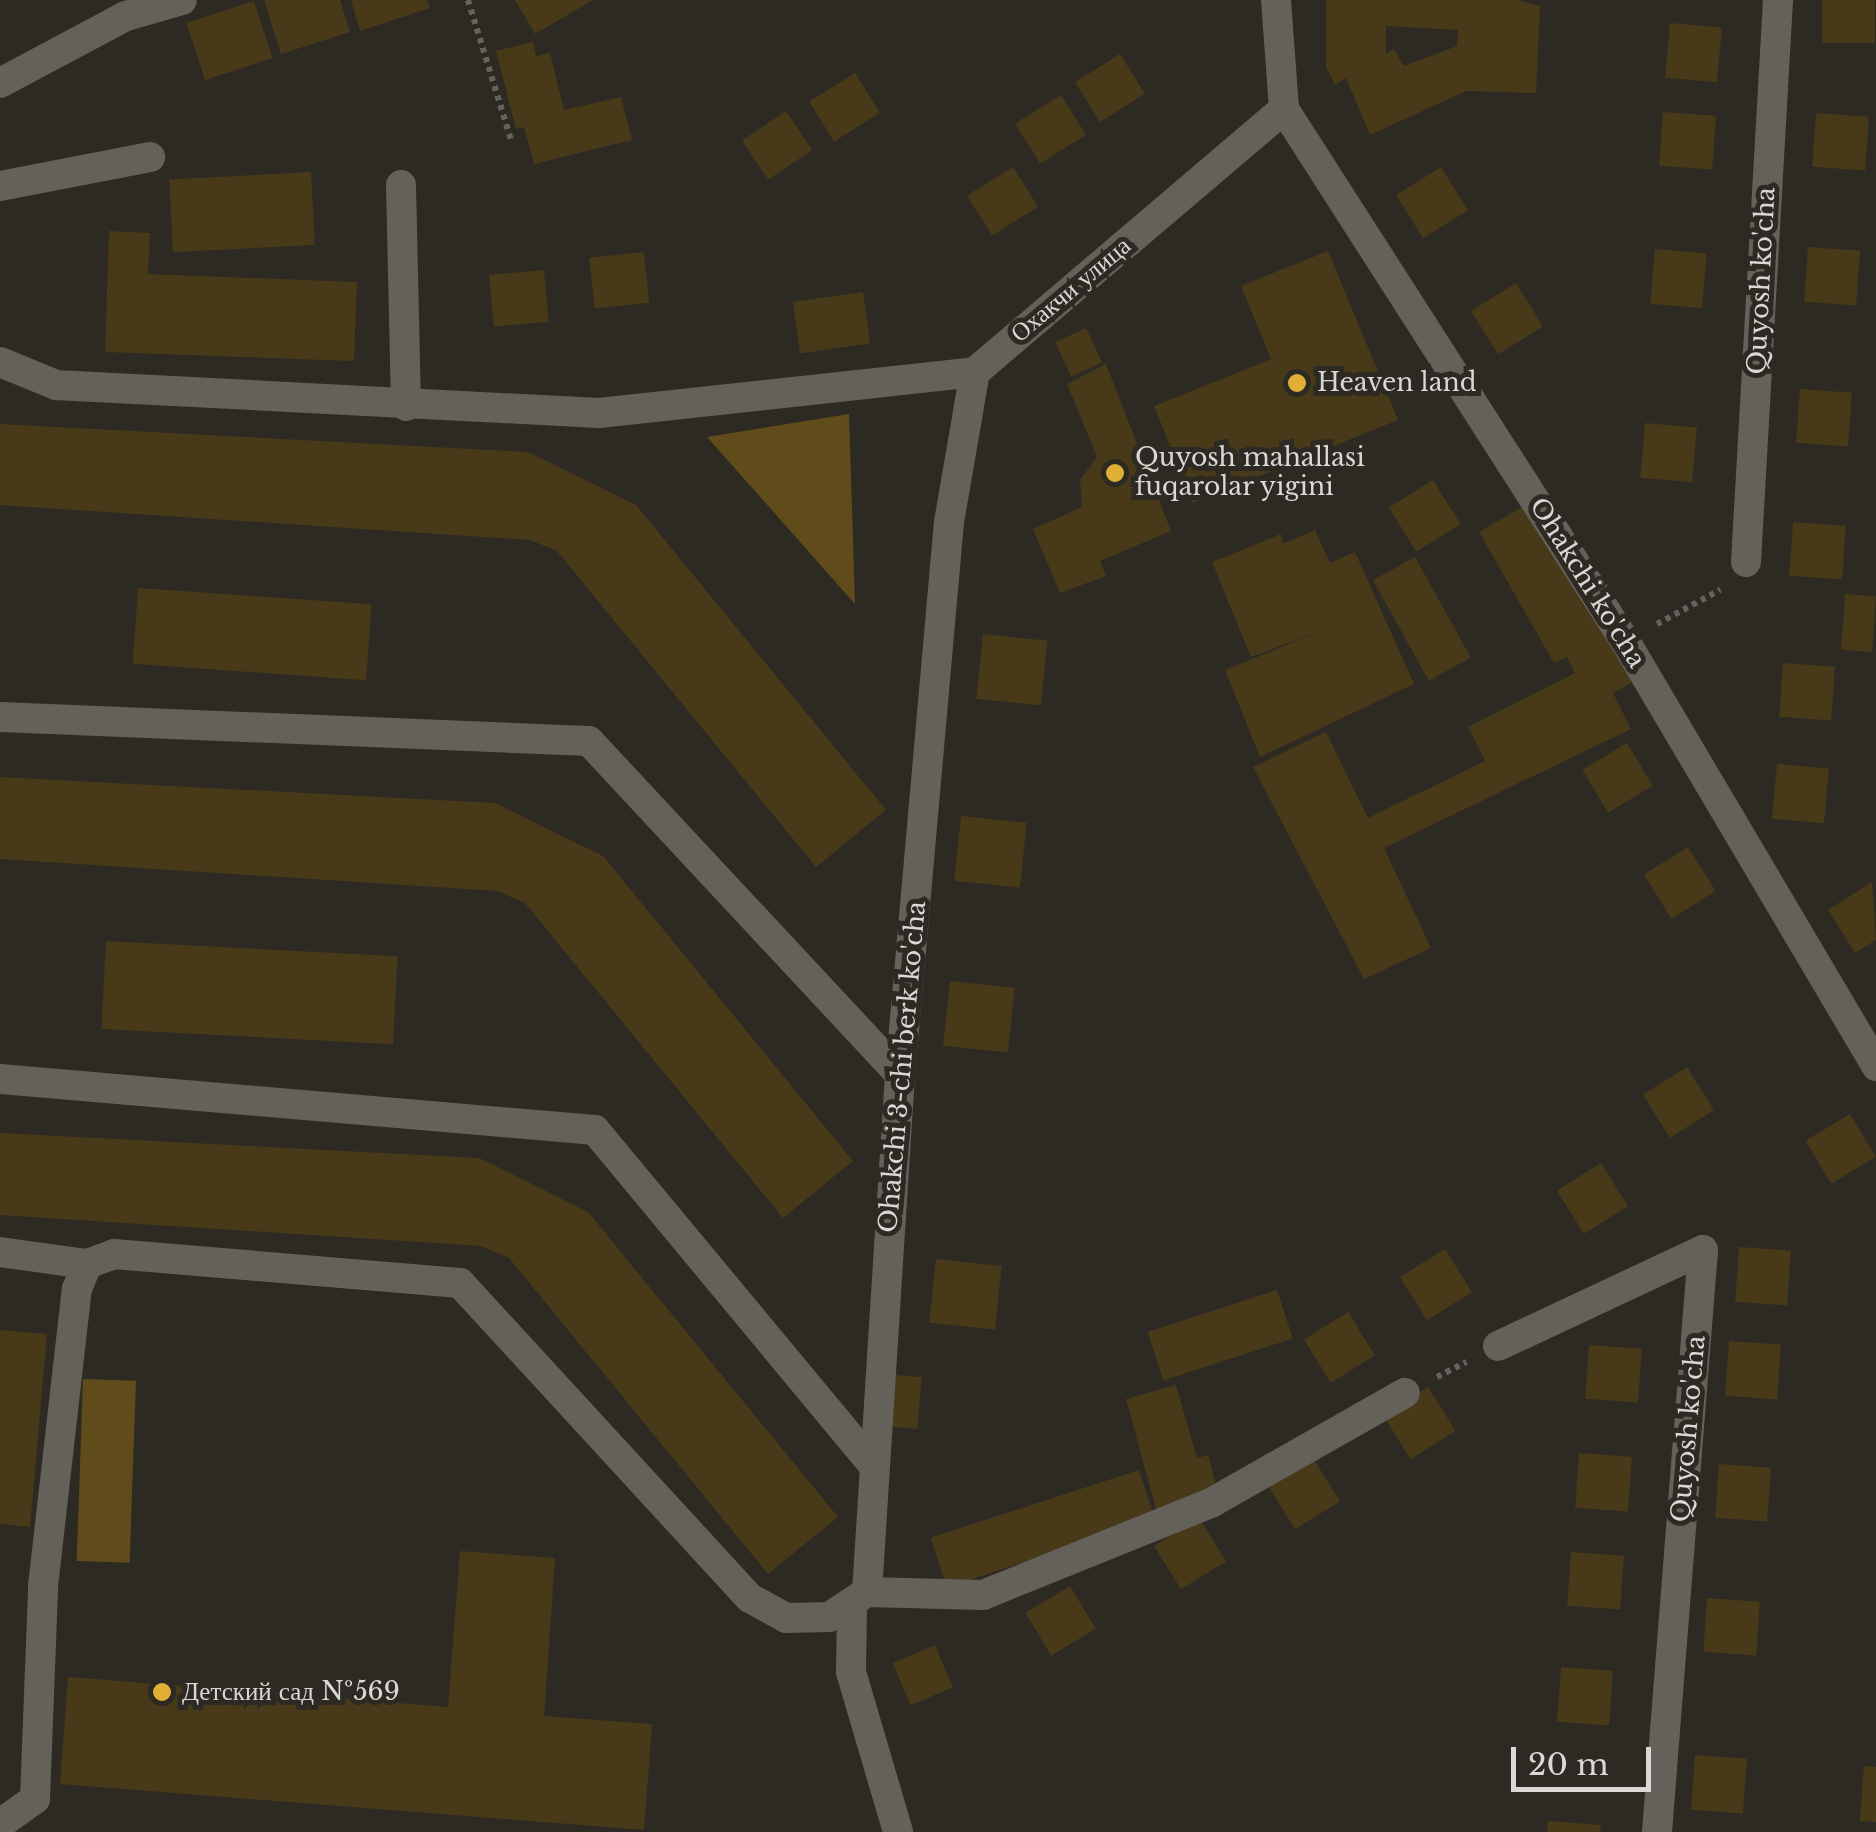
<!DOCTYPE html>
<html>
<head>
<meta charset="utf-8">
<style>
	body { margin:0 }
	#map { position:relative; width:1876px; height:1832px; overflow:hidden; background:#2d2a24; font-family:"Libre Baskerville",serif }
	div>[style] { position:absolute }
	.green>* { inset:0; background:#604b1a; transform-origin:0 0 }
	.building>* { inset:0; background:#483919; transform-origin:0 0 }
	.path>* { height:6px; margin-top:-3px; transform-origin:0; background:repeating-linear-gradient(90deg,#64625c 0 5px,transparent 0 10px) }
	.minor>* { height:30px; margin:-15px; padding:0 15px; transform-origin:15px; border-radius:15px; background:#64615a }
	.dots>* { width:28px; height:28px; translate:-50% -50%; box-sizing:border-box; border:5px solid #2d2a24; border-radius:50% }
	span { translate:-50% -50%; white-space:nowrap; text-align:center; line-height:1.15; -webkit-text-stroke:10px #2d2a24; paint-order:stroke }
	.street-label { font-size:25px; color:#dad8d4 }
	.poi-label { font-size:25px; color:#dad8d4 }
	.left { translate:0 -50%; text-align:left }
	.scale { position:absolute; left:1511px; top:1747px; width:140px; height:45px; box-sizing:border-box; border:5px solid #dad8d4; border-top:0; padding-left:12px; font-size:30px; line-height:35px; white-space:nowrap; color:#dad8d4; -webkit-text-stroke:8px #2d2a24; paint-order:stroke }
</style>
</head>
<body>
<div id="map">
	<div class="green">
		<div style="clip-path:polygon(849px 414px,855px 604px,707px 437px)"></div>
		<div style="left:83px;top:1379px;width:53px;height:182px;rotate:2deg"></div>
	</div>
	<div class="building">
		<div style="clip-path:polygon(264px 0,340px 0,350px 32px,281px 54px)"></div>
		<div style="clip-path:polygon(351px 0,427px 0,430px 8px,360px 31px)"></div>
		<div style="clip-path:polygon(515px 0,593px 0,535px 34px)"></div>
		<div style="clip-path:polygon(evenodd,1326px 0,1516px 0,1540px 6px,1536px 93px,1466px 91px,1370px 135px,1346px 78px,1335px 85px,1326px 67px,1326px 0,1386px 26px,1458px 30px,1457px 46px,1404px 66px,1394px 49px,1386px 54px,1386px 26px)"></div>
		<div style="left:1822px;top:0;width:53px;height:43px"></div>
		<div style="left:254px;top:1px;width:60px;height:71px;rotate:72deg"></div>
		<div style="left:1670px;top:23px;width:52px;height:55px;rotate:5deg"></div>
		<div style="clip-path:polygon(533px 42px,536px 56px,550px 53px,564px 110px,621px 97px,632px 140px,534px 164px,524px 127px,516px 129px,496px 51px)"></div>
		<div style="left:1120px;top:54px;width:47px;height:53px;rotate:58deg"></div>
		<div style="left:855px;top:73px;width:47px;height:54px;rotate:58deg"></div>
		<div style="left:1061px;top:95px;width:47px;height:54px;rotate:58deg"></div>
		<div style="left:786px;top:111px;width:47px;height:53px;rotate:56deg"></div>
		<div style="left:1663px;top:112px;width:53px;height:54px;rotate:4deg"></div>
		<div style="left:1816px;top:113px;width:53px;height:54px;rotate:4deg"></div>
		<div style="left:1013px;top:167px;width:47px;height:54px;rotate:58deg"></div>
		<div style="left:1441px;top:167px;width:51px;height:53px;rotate:58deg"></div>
		<div style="left:311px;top:172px;width:73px;height:142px;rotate:87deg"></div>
		<div style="clip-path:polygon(109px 231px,150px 233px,148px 274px,357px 282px,354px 361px,105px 352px)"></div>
		<div style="left:1808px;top:247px;width:52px;height:55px;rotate:4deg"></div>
		<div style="left:1655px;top:249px;width:52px;height:55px;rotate:5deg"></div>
		<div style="clip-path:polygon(1328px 251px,1398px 420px,1193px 503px,1154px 406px,1271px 359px,1241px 286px)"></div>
		<div style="left:644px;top:252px;width:51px;height:55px;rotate:84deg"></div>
		<div style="left:544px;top:270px;width:52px;height:55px;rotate:85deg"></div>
		<div style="left:1516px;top:283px;width:51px;height:53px;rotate:58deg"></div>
		<div style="left:863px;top:292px;width:52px;height:71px;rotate:82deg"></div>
		<div style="left:1086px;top:328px;width:38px;height:34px;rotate:65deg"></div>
		<div style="clip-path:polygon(1106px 364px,1171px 531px,1100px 561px,1106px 576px,1060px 593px,1033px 529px,1082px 507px,1080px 480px,1097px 457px,1067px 384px)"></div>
		<div style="left:1800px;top:389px;width:52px;height:54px;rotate:4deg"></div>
		<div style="left:1645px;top:423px;width:52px;height:55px;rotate:5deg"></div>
		<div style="clip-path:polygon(0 424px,528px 452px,636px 505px,886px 810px,816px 867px,557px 551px,530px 540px,0 505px)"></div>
		<div style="left:1433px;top:480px;width:52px;height:52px;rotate:58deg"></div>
		<div style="clip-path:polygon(1531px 502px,1634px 681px,1613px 693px,1631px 729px,1384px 848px,1431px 948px,1364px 979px,1253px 767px,1326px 732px,1368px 818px,1485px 761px,1468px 727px,1575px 673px,1567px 657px,1554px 663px,1479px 532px)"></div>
		<div style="left:1793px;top:522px;width:53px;height:54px;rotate:4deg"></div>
		<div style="clip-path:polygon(1315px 530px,1330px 563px,1355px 552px,1414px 684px,1260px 757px,1225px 670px,1321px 631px,1251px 657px,1212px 562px,1281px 534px,1283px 544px)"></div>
		<div style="left:1415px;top:557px;width:115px;height:48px;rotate:61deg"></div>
		<div style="left:138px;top:588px;width:234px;height:76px;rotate:4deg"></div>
		<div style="left:1845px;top:594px;width:31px;height:56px;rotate:4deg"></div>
		<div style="left:983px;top:634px;width:65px;height:65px;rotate:6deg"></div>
		<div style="left:1783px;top:663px;width:52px;height:54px;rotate:4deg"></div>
		<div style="left:1627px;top:743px;width:50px;height:52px;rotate:59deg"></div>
		<div style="left:1777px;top:764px;width:52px;height:55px;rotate:5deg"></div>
		<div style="clip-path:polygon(0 777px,495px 803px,603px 856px,853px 1161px,783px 1218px,525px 903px,497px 891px,0 859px)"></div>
		<div style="left:961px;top:816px;width:66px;height:65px;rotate:6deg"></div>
		<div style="left:1688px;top:847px;width:52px;height:52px;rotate:58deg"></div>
		<div style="clip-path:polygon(1872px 882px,1876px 940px,1855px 953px,1828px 910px)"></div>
		<div style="left:106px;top:941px;width:292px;height:88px;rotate:3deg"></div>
		<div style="left:950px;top:981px;width:65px;height:65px;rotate:6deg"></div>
		<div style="left:1687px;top:1067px;width:51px;height:52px;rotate:58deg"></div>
		<div style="left:1850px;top:1114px;width:50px;height:52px;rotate:59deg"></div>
		<div style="clip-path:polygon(0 1133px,479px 1158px,588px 1212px,838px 1517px,768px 1574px,509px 1258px,481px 1246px,0 1215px)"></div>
		<div style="left:1601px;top:1163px;width:51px;height:52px;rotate:58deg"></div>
		<div style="left:1739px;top:1247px;width:52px;height:55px;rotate:4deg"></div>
		<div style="left:1445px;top:1249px;width:51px;height:53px;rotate:58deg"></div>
		<div style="left:936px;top:1259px;width:66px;height:64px;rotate:6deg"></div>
		<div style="left:1277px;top:1290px;width:51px;height:136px;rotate:72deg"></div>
		<div style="left:1348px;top:1312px;width:51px;height:52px;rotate:58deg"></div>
		<div style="clip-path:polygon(0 1330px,47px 1334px,30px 1527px,0 1524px)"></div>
		<div style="left:1729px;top:1341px;width:52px;height:55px;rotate:4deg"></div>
		<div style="left:1589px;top:1345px;width:53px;height:54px;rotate:4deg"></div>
		<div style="left:885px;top:1374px;width:37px;height:52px;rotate:5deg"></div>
		<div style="clip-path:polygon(1176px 1385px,1197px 1458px,1208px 1455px,1218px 1493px,1156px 1509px,1126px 1399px)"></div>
		<div style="left:1428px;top:1387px;width:52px;height:53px;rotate:58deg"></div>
		<div style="left:1579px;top:1453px;width:53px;height:55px;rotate:4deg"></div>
		<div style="left:1313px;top:1458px;width:51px;height:53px;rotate:58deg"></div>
		<div style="left:1719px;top:1464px;width:52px;height:54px;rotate:4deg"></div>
		<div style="left:1139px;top:1470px;width:52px;height:219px;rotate:72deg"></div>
		<div style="left:1199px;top:1518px;width:51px;height:53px;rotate:58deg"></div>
		<div style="clip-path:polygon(460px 1551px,555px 1558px,544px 1716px,652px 1724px,644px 1830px,60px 1784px,68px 1677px,448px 1707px)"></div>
		<div style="left:1571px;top:1552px;width:53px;height:54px;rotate:4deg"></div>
		<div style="left:1070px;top:1586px;width:50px;height:52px;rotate:59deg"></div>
		<div style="left:1707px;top:1598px;width:53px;height:54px;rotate:4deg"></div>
		<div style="left:935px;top:1645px;width:46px;height:46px;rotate:67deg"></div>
		<div style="left:1561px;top:1667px;width:52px;height:55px;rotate:4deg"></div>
		<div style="left:1695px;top:1755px;width:52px;height:55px;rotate:4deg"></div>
		<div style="clip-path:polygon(1864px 1766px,1876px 1767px,1876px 1822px,1860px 1821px)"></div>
		<div style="clip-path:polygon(1548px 1821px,1601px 1825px,1600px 1832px,1547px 1832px)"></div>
	</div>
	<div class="path">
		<div style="left:468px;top:0;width:146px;rotate:72.9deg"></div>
		<div style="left:1657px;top:624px;width:72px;rotate:-28.4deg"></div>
		<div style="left:1437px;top:1377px;width:33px;rotate:-27deg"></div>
	</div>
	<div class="minor">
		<div style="left:1276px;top:0;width:109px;rotate:85.8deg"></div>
		<div style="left:1284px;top:109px;width:632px;rotate:57.34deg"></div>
		<div style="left:1625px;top:641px;width:494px;rotate:59.4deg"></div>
		<div style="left:0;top:83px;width:143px;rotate:-28deg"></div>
		<div style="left:126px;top:16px;width:58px;rotate:-15.9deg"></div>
		<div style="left:401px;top:185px;width:221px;rotate:88.7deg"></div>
		<div style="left:0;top:186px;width:153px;rotate:-10.9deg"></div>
		<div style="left:0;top:362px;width:61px;rotate:22.3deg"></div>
		<div style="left:56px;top:385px;width:544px;rotate:2.95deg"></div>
		<div style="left:599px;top:413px;width:378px;rotate:-6.2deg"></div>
		<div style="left:1746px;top:562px;width:563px;rotate:-86.74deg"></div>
		<div style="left:0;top:717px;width:589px;rotate:2.33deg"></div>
		<div style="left:589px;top:741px;width:456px;rotate:47deg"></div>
		<div style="left:0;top:1079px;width:597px;rotate:4.9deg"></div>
		<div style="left:595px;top:1130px;width:434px;rotate:50.3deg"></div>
		<div style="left:0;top:1252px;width:88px;rotate:7.9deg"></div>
		<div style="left:1498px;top:1346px;width:226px;rotate:-25.1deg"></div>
		<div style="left:1703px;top:1250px;width:584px;rotate:94.52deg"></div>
		<div style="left:867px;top:1592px;width:116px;rotate:1.5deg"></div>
		<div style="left:983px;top:1595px;width:246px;rotate:-22deg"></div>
		<div style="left:1211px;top:1503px;width:223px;rotate:-29.6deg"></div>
		<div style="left:852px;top:1607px;width:65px;rotate:90.9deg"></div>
		<div style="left:851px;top:1672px;width:167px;rotate:73.6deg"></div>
		<div style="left:0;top:1824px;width:43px;rotate:-35.5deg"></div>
		<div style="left:35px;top:1799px;width:213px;rotate:-87.8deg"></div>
		<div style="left:43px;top:1586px;width:299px;rotate:-83.5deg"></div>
		<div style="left:77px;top:1289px;width:27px;rotate:-68deg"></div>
		<div style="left:87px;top:1264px;width:29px;rotate:-20deg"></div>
		<div style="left:114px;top:1254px;width:347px;rotate:4.8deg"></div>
		<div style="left:460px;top:1283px;width:428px;rotate:47.4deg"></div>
		<div style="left:750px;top:1598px;width:41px;rotate:29.1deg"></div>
		<div style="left:786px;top:1618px;width:43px;rotate:-1.3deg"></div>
		<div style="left:829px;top:1617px;width:45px;rotate:-33.3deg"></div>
		<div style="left:867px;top:1592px;width:518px;rotate:-86.35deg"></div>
		<div style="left:900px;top:1075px;width:555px;rotate:-84.94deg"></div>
		<div style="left:949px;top:522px;width:152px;rotate:-80.2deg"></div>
		<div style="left:975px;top:372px;width:406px;rotate:-40.4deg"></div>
	</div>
	<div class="dots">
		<div style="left:1297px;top:383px;background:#e1af34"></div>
		<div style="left:1115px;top:473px;background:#e1af34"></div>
		<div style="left:162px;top:1692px;background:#e1af34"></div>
	</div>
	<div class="street-label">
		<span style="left:1762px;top:281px;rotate:-87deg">Quyosh ko'cha</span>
		<span style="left:1071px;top:290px;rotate:-40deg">Охакчи улица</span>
		<span style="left:1587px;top:583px;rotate:58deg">Ohakchi ko'cha</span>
		<span style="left:903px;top:1067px;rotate:-85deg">Ohakchi 3-chi berk ko'cha</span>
		<span style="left:1689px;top:1429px;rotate:-85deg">Quyosh ko'cha</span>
	</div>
	<div class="poi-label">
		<span class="left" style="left:1317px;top:383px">Heaven land</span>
		<span class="left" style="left:1135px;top:473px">Quyosh mahallasi<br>fuqarolar yigini</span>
		<span class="left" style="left:182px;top:1692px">Детский сад №569</span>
	</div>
	<div class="scale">20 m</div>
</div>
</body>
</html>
